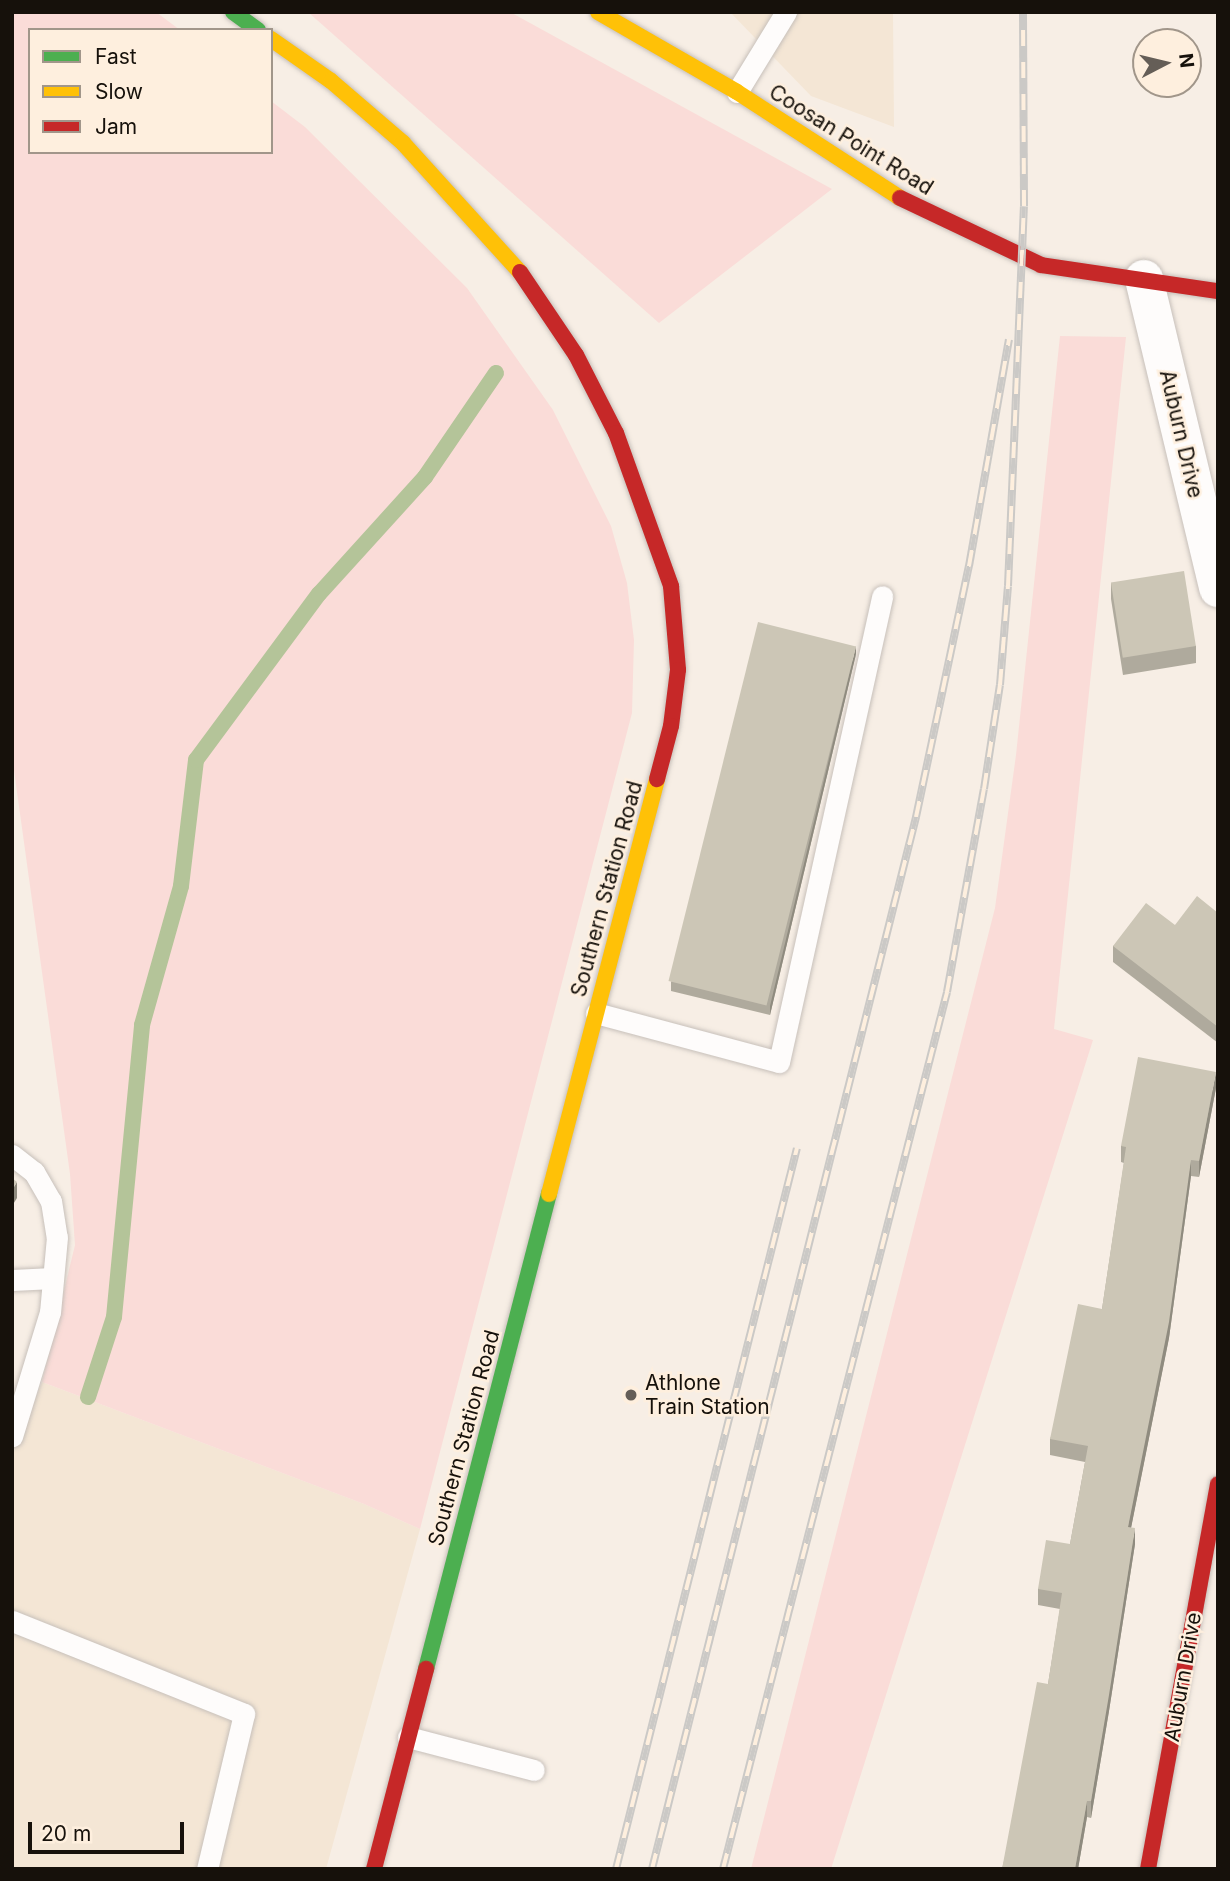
<!DOCTYPE html>
<html>
<head>
<meta charset="utf-8">
<style>
	body { margin:0 }
	#map { position:relative; width:1230px; height:1881px; overflow:hidden; background:#f7eee5; font-family:Inter,sans-serif }
	div>[style] { position:absolute }
	.built>* { inset:0; background:#f4e6d5 }
	.green>* { inset:0; background:#fadcd8 }
	.stream>* { height:16px; margin:-8px; padding:0 8px; transform-origin:8px; border-radius:8px; background:#b4c499 }
	.roads { filter:drop-shadow(0 0 2px #c7c0ba) drop-shadow(0 0 2px #c7c0ba) }
	.lane>* { height:21px; margin:-10.5px; padding:0 10.5px; transform-origin:10.5px; border-radius:10.5px; background:#fefcfb }
	.street>* { height:38px; margin:-19px; padding:0 19px; transform-origin:19px; border-radius:19px; background:#fefcfb }
	.fast>* { height:16px; margin:-8px; padding:0 8px; transform-origin:8px; border-radius:8px; background:#4caf50 }
	.slow>* { height:16px; margin:-8px; padding:0 8px; transform-origin:8px; border-radius:8px; background:#ffc107 }
	.jam>* { height:16px; margin:-8px; padding:0 8px; transform-origin:8px; border-radius:8px; background:#c62828 }
	.rail>* { height:8px; margin-top:-4px; transform-origin:0; background:repeating-linear-gradient(90deg,#feefde 0 16px,#cbc9c6 0 32px); box-sizing:border-box; border-block:2px solid #cbc9c6 }
	.wall>* { inset:0; background:#afaa9d }
	.shaded-wall>* { inset:0; background:#8f8b7f }
	.building>* { inset:0; background:#ccc6b6; transform-origin:0 0 }
	.dots>* { width:19px; height:19px; translate:-50% -50%; box-sizing:border-box; border:4px solid #feefde; border-radius:50% }
	span { translate:-50% -50%; white-space:nowrap; text-align:center; line-height:1.15; -webkit-text-stroke:5px #feefde; paint-order:stroke }
	.street-label { font-size:21px; color:#16110b }
	.poi-label { font-size:21px; color:#16110b }
	.left { translate:0 -50%; text-align:left }
	.frame { position:absolute; inset:0; border:14px solid #16110b; pointer-events:none }
	.legend { position:absolute; left:28px; top:28px; width:245px; height:126px; box-sizing:border-box; background:#feefde; border:2px solid #a1968a; margin:0; padding:9px 12px; list-style:none; font-size:21px; color:#16110b }
	.legend li { display:flex; align-items:center; gap:14px; height:35px }
	.legend b { width:35px; border:2px solid #a1968a }
	.north { position:absolute; left:1132px; top:28px; width:70px; height:70px; box-sizing:border-box; background:#feefde; border:2px solid #a1968a; border-radius:50%; rotate:83deg; font-size:19px; font-weight:700; line-height:28px; text-align:center; color:#16110b }
	.north::after { content:''; display:block; margin:auto; width:24px; height:32px; background:#655e57; clip-path:polygon(50% 0,100% 100%,50% 72%,0 100%) }
	.scale { position:absolute; left:28px; top:1822px; width:156px; height:32px; box-sizing:border-box; border:4px solid #16110b; border-top:0; padding-left:9px; font-size:21px; line-height:24px; white-space:nowrap; color:#16110b; -webkit-text-stroke:5px #feefde; paint-order:stroke }
</style>
</head>
<body>
<div id="map">
	<div class="built">
		<div style="clip-path:polygon(730px 12px,893px 12px,894px 127px,811px 96px)"></div>
		<div style="clip-path:polygon(42px 1382px,364px 1504px,420px 1529px,326px 1869px,12px 1869px,12px 1456px)"></div>
	</div>
	<div class="green">
		<div style="clip-path:polygon(12px 12px,156px 12px,180px 30px,30px 30px,30px 152px,271px 152px,271px 101px,305px 127px,467px 288px,553px 410px,611px 526px,627px 583px,634px 640px,632px 713px,420px 1529px,364px 1504px,42px 1382px,75px 1245px,70px 1174px,12px 756px)"></div>
		<div style="clip-path:polygon(308px 12px,510px 12px,832px 189px,659px 323px)"></div>
		<div style="clip-path:polygon(1060px 336px,1126px 337px,1054px 1029px,1093px 1040px,831px 1869px,751px 1869px,995px 908px,1016px 755px)"></div>
	</div>
	<div class="stream">
		<div style="left:88px;top:1397px;width:84px;rotate:-72deg"></div>
		<div style="left:114px;top:1317px;width:293px;rotate:-84.5deg"></div>
		<div style="left:142px;top:1025px;width:144px;rotate:-74.3deg"></div>
		<div style="left:181px;top:886px;width:127px;rotate:-83.2deg"></div>
		<div style="left:196px;top:760px;width:207px;rotate:-53.5deg"></div>
		<div style="left:319px;top:594px;width:158px;rotate:-47.8deg"></div>
		<div style="left:425px;top:477px;width:126px;rotate:-55.7deg"></div>
	</div>
	<div class="roads">
		<div class="lane">
			<div style="left:737px;top:92px;width:94px;rotate:-58.5deg"></div>
			<div style="left:596px;top:1013px;width:189px;rotate:15deg"></div>
			<div style="left:779px;top:1062px;width:477px;rotate:-77.5deg"></div>
			<div style="left:12px;top:1155px;width:28px;rotate:38deg"></div>
			<div style="left:34px;top:1172px;width:34px;rotate:60deg"></div>
			<div style="left:51px;top:1201px;width:36px;rotate:81deg"></div>
			<div style="left:57px;top:1237px;width:75px;rotate:95.3deg"></div>
			<div style="left:50px;top:1312px;width:130px;rotate:107deg"></div>
			<div style="left:12px;top:1280px;width:41px;rotate:-2.8deg"></div>
			<div style="left:12px;top:1621px;width:250px;rotate:21.8deg"></div>
			<div style="left:244px;top:1714px;width:159px;rotate:103.4deg"></div>
			<div style="left:408px;top:1737px;width:130px;rotate:14.7deg"></div>
		</div>
		<div class="street">
			<div style="left:1144px;top:279px;width:318px;rotate:76.5deg"></div>
		</div>
		<div class="fast">
			<div style="left:233px;top:12px;width:31px;rotate:36deg"></div>
			<div style="left:426px;top:1669px;width:491px;rotate:-75.5deg"></div>
		</div>
		<div class="slow">
			<div style="left:598px;top:12px;width:160px;rotate:29.9deg"></div>
			<div style="left:737px;top:92px;width:194px;rotate:33deg"></div>
			<div style="left:271px;top:39px;width:73px;rotate:35deg"></div>
			<div style="left:331px;top:81px;width:95px;rotate:40.7deg"></div>
			<div style="left:403px;top:143px;width:174px;rotate:47.8deg"></div>
			<div style="left:549px;top:1194px;width:429px;rotate:-75.4deg"></div>
		</div>
		<div class="jam">
			<div style="left:900px;top:198px;width:156px;rotate:25.4deg"></div>
			<div style="left:1041px;top:265px;width:179px;rotate:8.4deg"></div>
			<div style="left:520px;top:272px;width:100px;rotate:56deg"></div>
			<div style="left:576px;top:355px;width:88px;rotate:62.9deg"></div>
			<div style="left:616px;top:433px;width:163px;rotate:70.2deg"></div>
			<div style="left:671px;top:586px;width:84px;rotate:85.2deg"></div>
			<div style="left:678px;top:670px;width:56px;rotate:97.1deg"></div>
			<div style="left:671px;top:726px;width:55px;rotate:104.8deg"></div>
			<div style="left:374px;top:1869px;width:207px;rotate:-75.4deg"></div>
			<div style="left:1148px;top:1869px;width:391px;rotate:-79.7deg"></div>
		</div>
	</div>
	<div class="rail">
		<div style="left:616px;top:1869px;width:743px;rotate:-75.91deg"></div>
		<div style="left:652px;top:1869px;width:1085px;rotate:-75.91deg"></div>
		<div style="left:916px;top:817px;width:257px;rotate:-78.1deg"></div>
		<div style="left:969px;top:566px;width:230px;rotate:-80deg"></div>
		<div style="left:723px;top:1869px;width:905px;rotate:-75.67deg"></div>
		<div style="left:947px;top:992px;width:206px;rotate:-79.7deg"></div>
		<div style="left:984px;top:789px;width:105px;rotate:-81.3deg"></div>
		<div style="left:1000px;top:685px;width:99px;rotate:-85.4deg"></div>
		<div style="left:1008px;top:586px;width:380px;rotate:-87.6deg"></div>
		<div style="left:1024px;top:206px;width:194px;rotate:-90.3deg"></div>
	</div>
	<div class="wall">
		<div style="clip-path:polygon(1111px 583px,1196px 646px,1196px 663px,1123px 675px,1111px 599px)"></div>
		<div style="clip-path:polygon(856px 654px,770px 1015px,671px 991px,671px 982px)"></div>
		<div style="clip-path:polygon(1218px 913px,1218px 1043px,1113px 962px,1113px 946px,1175px 925px)"></div>
		<div style="clip-path:polygon(1216px 1088px,1199px 1177px,1191px 1176px,1169px 1338px,1131px 1528px,1135px 1544px,1109px 1711px,1091px 1818px,1087px 1817px,1078px 1869px,1002px 1869px,1048px 1684px,1060px 1609px,1038px 1605px,1038px 1589px,1070px 1544px,1085px 1462px,1050px 1455px,1050px 1439px,1102px 1309px,1124px 1163px,1121px 1162px,1121px 1146px)"></div>
	</div>
	<div class="shaded-wall">
		<div style="clip-path:polygon(856px 646px,856px 654px,770px 1015px,770px 1006px)"></div>
		<div style="clip-path:polygon(1216px 1072px,1216px 1088px,1199px 1177px,1199px 1161px)"></div>
		<div style="clip-path:polygon(1191px 1160px,1191px 1176px,1169px 1338px,1128px 1543px,1128px 1527px)"></div>
		<div style="clip-path:polygon(17px 1182px,17px 1198px,12px 1206px,12px 1190px)"></div>
		<div style="clip-path:polygon(1135px 1528px,1135px 1544px,1109px 1711px,1091px 1818px,1091px 1801px)"></div>
		<div style="clip-path:polygon(1087px 1801px,1087px 1817px,1078px 1869px,1075px 1869px)"></div>
	</div>
	<div class="building">
		<div style="left:1184px;top:571px;width:76px;height:74px;rotate:81deg"></div>
		<div style="left:758px;top:622px;width:101px;height:370px;rotate:14deg"></div>
		<div style="clip-path:polygon(1197px 896px,1218px 913px,1218px 1027px,1113px 946px,1146px 903px,1175px 925px)"></div>
		<div style="clip-path:polygon(1138px 1057px,1216px 1072px,1199px 1161px,1191px 1160px,1169px 1322px,1128px 1527px,1135px 1528px,1109px 1695px,1091px 1801px,1087px 1801px,1075px 1869px,1002px 1869px,1037px 1682px,1048px 1684px,1062px 1593px,1038px 1589px,1046px 1540px,1070px 1544px,1088px 1446px,1050px 1439px,1078px 1304px,1102px 1309px,1126px 1147px,1121px 1146px)"></div>
		<div style="clip-path:polygon(12px 1178px,17px 1182px,12px 1190px)"></div>
	</div>
	<div class="dots">
		<div style="left:631px;top:1395px;background:#655e57"></div>
	</div>
	<div class="street-label">
		<span style="left:851px;top:140px;rotate:32deg">Coosan Point Road</span>
		<span style="left:1181px;top:434px;rotate:77deg">Auburn Drive</span>
		<span style="left:607px;top:889px;rotate:-75deg">Southern Station Road</span>
		<span style="left:464px;top:1438px;rotate:-75deg">Southern Station Road</span>
		<span style="left:1183px;top:1677px;rotate:-80deg">Auburn Drive</span>
	</div>
	<div class="poi-label">
		<span class="left" style="left:645px;top:1395px">Athlone<br>Train Station</span>
	</div>
	<div class="frame"></div>
	<ul class="legend">
	<li><b style="height:9px;background:#4caf50"></b>Fast</li>
	<li><b style="height:9px;background:#ffc107"></b>Slow</li>
	<li><b style="height:9px;background:#c62828"></b>Jam</li>
	</ul>
	<div class="north">N</div>
	<div class="scale">20 m</div>
</div>
</body>
</html>
